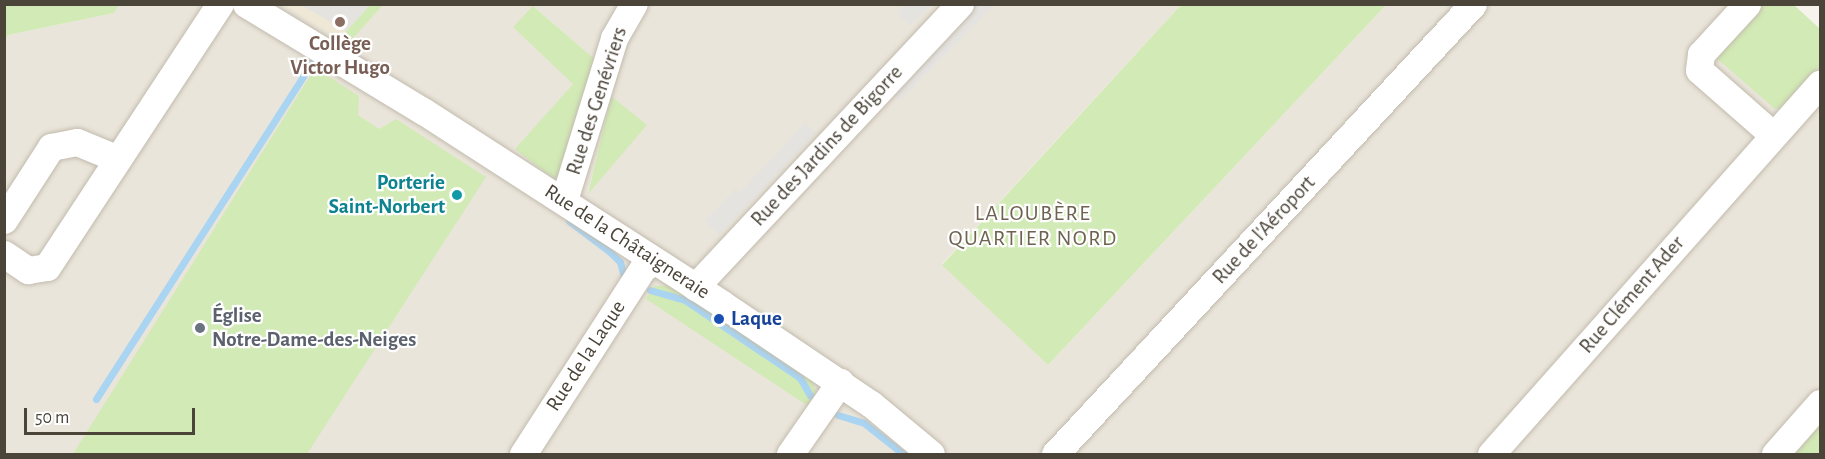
<!DOCTYPE html>
<html>
<head>
<meta charset="utf-8">
<style>
	body { margin:0 }
	#map { position:relative; width:1825px; height:459px; overflow:hidden; background:#f6f3ec; font-family:"Alegreya Sans",sans-serif }
	div>[style] { position:absolute }
	.residential>* { inset:0; background:#eae5da }
	.education>* { inset:0; background:#efe8d6 }
	.green>* { inset:0; background:#d2eab5 }
	.parking>* { inset:0; background:#e5e3e0 }
	.stream>* { height:7px; margin:-3.5px; padding:0 3.5px; transform-origin:3.5px; border-radius:3.5px; background:#a9d4f2 }
	.roads { filter:drop-shadow(0 0 2px #c2bbae) drop-shadow(0 0 2px #c2bbae) }
	.minor>* { height:27px; margin:-13.5px; padding:0 13.5px; transform-origin:13.5px; border-radius:13.5px; background:#fff }
	.dots>* { width:16px; height:16px; translate:-50% -50%; box-sizing:border-box; border:3px solid #fff; border-radius:50% }
	span { translate:-50% -50%; white-space:nowrap; text-align:center; line-height:1.15; -webkit-text-stroke:4.5px #fff; paint-order:stroke }
	.education-label { font-size:21px; color:#785e54; font-weight:700 }
	.street-label { font-size:21px; color:#4b4439 }
	.culture-label { font-size:21px; color:#0d838f; font-weight:700 }
	.right { translate:-100% -50%; text-align:right }
	.worship-label { font-size:21px; color:#5b616d; font-weight:700 }
	.left { translate:0 -50%; text-align:left }
	.transit-label { font-size:21px; color:#164399; font-weight:700 }
	.neighbourhood-label { font-size:22px; color:#6e6250; letter-spacing:1.5px }
	.frame { position:absolute; inset:0; border:6px solid #4b4439; pointer-events:none }
	.scale { position:absolute; left:24px; top:408px; width:171px; height:27px; box-sizing:border-box; border:3px solid #4b4439; border-top:0; padding-left:8px; font-size:18px; line-height:21px; white-space:nowrap; color:#4b4439; -webkit-text-stroke:4px #fff; paint-order:stroke }
</style>
</head>
<body>
<div id="map">
	<div class="residential">
		<div style="clip-path:polygon(evenodd,119px 4px,1181px 5px,942px 264px,1048px 365px,1386px 5px,1759px 5px,1781px 108px,1820px 66px,1820px 419px,1789px 454px,5px 454px,4px 40px,8px 35px,114px 13px,119px 4px,533px 6px,598px 62px,516px 149px,573px 84px,533px 6px,119px 4px,611px 97px,646px 126px,588px 193px,611px 97px)"></div>
	</div>
	<div class="education">
		<div style="clip-path:polygon(284px 5px,383px 5px,347px 45px)"></div>
	</div>
	<div class="green">
		<div style="clip-path:polygon(5px 4px,119px 4px,119px 5px,114px 13px,8px 35px,5px 40px)"></div>
		<div style="clip-path:polygon(370px 5px,383px 5px,347px 45px,339px 39px)"></div>
		<div style="clip-path:polygon(1181px 5px,1386px 5px,1048px 365px,942px 265px)"></div>
		<div style="clip-path:polygon(1759px 5px,1794px 5px,1820px 29px,1820px 66px,1781px 108px,1775px 109px,1714px 56px)"></div>
		<div style="clip-path:polygon(533px 6px,598px 62px,563px 176px,553px 178px,515px 149px,573px 84px,513px 27px)"></div>
		<div style="clip-path:polygon(315px 68px,359px 96px,358px 115px,379px 129px,396px 119px,486px 177px,307px 454px,73px 454px)"></div>
		<div style="clip-path:polygon(611px 96px,647px 125px,588px 194px)"></div>
		<div style="clip-path:polygon(654px 286px,669px 286px,811px 376px,816px 393px,808px 406px,646px 299px)"></div>
		<div style="clip-path:polygon(1820px 419px,1820px 454px,1789px 454px)"></div>
	</div>
	<div class="parking">
		<div style="clip-path:polygon(906px 4px,932px 4px,932px 5px,910px 26px,897px 13px)"></div>
		<div style="clip-path:polygon(301px 5px,370px 4px,370px 5px,346px 31px)"></div>
		<div style="clip-path:polygon(967px 5px,994px 5px,900px 101px,887px 88px)"></div>
		<div style="clip-path:polygon(805px 123px,816px 133px,719px 235px,705px 221px,735px 189px,739px 193px)"></div>
	</div>
	<div class="stream">
		<div style="left:569px;top:221px;width:51px;rotate:37.1deg"></div>
		<div style="left:610px;top:252px;width:14px;rotate:45deg"></div>
		<div style="left:620px;top:262px;width:16px;rotate:75deg"></div>
		<div style="left:650px;top:290px;width:36px;rotate:16deg"></div>
		<div style="left:685px;top:300px;width:139px;rotate:34.1deg"></div>
		<div style="left:800px;top:378px;width:20px;rotate:60deg"></div>
		<div style="left:96px;top:399px;width:402px;rotate:-57.3deg"></div>
		<div style="left:838px;top:415px;width:27px;rotate:17deg"></div>
		<div style="left:864px;top:423px;width:50px;rotate:38.5deg"></div>
	</div>
	<div class="roads">
		<div class="minor">
			<div style="left:246px;top:4px;width:207px;rotate:31.2deg"></div>
			<div style="left:423px;top:111px;width:356px;rotate:32.8deg"></div>
			<div style="left:722px;top:304px;width:179px;rotate:33.9deg"></div>
			<div style="left:871px;top:404px;width:78px;rotate:39.8deg"></div>
			<div style="left:1747px;top:4px;width:68px;rotate:132.6deg"></div>
			<div style="left:1701px;top:54px;width:16px;rotate:97deg"></div>
			<div style="left:1699px;top:70px;width:98px;rotate:41.3deg"></div>
			<div style="left:564px;top:200px;width:170px;rotate:-72.8deg"></div>
			<div style="left:614px;top:38px;width:39px;rotate:-60deg"></div>
			<div style="left:4px;top:220px;width:87px;rotate:-57.2deg"></div>
			<div style="left:51px;top:147px;width:26px;rotate:-11deg"></div>
			<div style="left:77px;top:142px;width:44px;rotate:22.5deg"></div>
			<div style="left:4px;top:254px;width:29px;rotate:34deg"></div>
			<div style="left:28px;top:270px;width:19px;rotate:-9deg"></div>
			<div style="left:47px;top:267px;width:315px;rotate:-56.7deg"></div>
			<div style="left:695px;top:287px;width:388px;rotate:-46.9deg"></div>
			<div style="left:523px;top:454px;width:221px;rotate:-57.2deg"></div>
			<div style="left:643px;top:268px;width:12px;rotate:-31deg"></div>
			<div style="left:790px;top:454px;width:88px;rotate:-55.2deg"></div>
			<div style="left:1055px;top:454px;width:614px;rotate:-47.11deg"></div>
			<div style="left:1491px;top:454px;width:495px;rotate:-48.4deg"></div>
			<div style="left:1775px;top:454px;width:68px;rotate:-48.6deg"></div>
		</div>
	</div>
	<div class="dots">
		<div style="left:340px;top:22px;background:#8d6e63"></div>
		<div style="left:457px;top:195px;background:#0f9aa8"></div>
		<div style="left:719px;top:319px;background:#1a4fb4"></div>
		<div style="left:200px;top:328px;background:#6b7280"></div>
	</div>
	<div class="education-label">
		<span style="left:340px;top:56px">Collège<br>Victor Hugo</span>
	</div>
	<div class="street-label">
		<span style="left:597px;top:101px;rotate:-72deg">Rue des Genévriers</span>
		<span style="left:827px;top:146px;rotate:-47deg">Rue des Jardins de Bigorre</span>
		<span style="left:1264px;top:230px;rotate:-47deg">Rue de l'Aéroport</span>
		<span style="left:627px;top:242px;rotate:33deg">Rue de la Châtaigneraie</span>
		<span style="left:1632px;top:295px;rotate:-49deg">Rue Clément Ader</span>
		<span style="left:586px;top:356px;rotate:-57deg">Rue de la Laque</span>
	</div>
	<div class="culture-label">
		<span class="right" style="left:445px;top:195px">Porterie<br>Saint-Norbert</span>
	</div>
	<div class="worship-label">
		<span class="left" style="left:212px;top:328px">Église<br>Notre-Dame-des-Neiges</span>
	</div>
	<div class="transit-label">
		<span class="left" style="left:731px;top:319px">Laque</span>
	</div>
	<div class="neighbourhood-label">
		<span style="left:1033px;top:226px">LALOUBÈRE<br>QUARTIER NORD</span>
	</div>
	<div class="frame"></div>
	<div class="scale">50 m</div>
</div>
</body>
</html>
